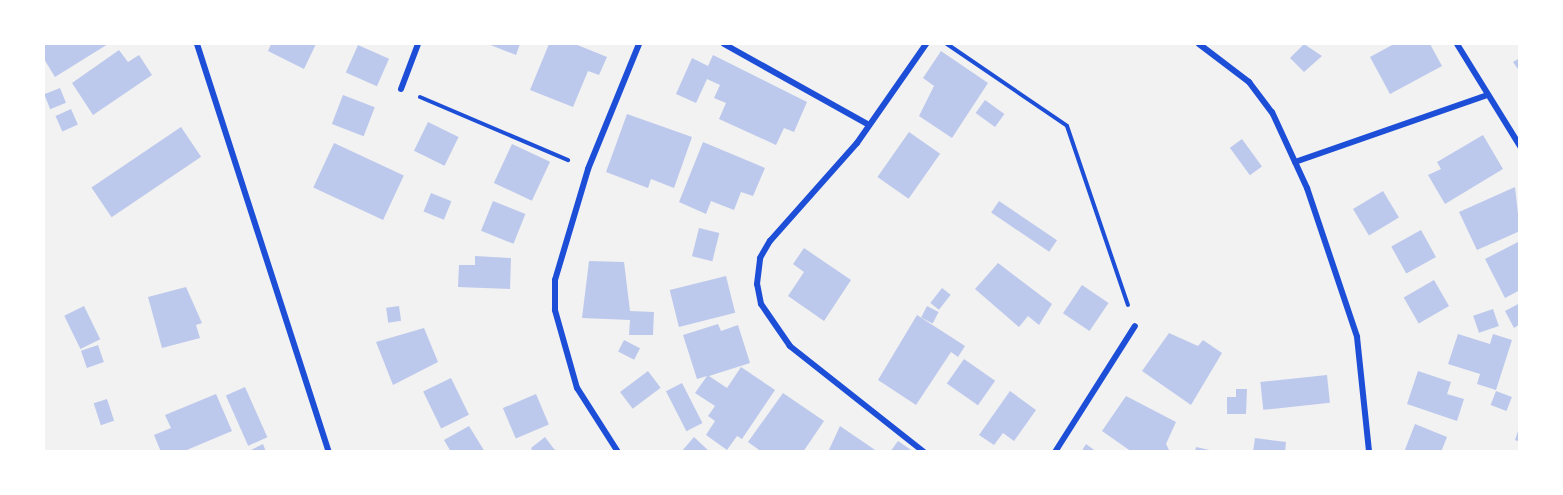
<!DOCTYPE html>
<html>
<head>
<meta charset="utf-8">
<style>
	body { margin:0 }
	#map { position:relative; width:1563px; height:495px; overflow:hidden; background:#f2f2f2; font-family:"Fira Sans Condensed",sans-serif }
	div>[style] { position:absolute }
	.building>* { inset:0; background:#bdc9ec; transform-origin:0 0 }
	.path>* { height:4px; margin:-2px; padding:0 2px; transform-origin:2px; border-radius:2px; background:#1d4ed8 }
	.minor>* { height:6px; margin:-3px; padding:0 3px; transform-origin:3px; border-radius:3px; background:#1d4ed8 }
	span { translate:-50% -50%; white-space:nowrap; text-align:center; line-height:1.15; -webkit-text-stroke:5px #fff; paint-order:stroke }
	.frame { position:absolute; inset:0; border:45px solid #fff; pointer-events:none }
</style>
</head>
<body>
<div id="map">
	<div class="building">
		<div style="clip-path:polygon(44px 44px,108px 44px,55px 77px,44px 59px)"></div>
		<div style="clip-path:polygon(271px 44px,316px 44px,304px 69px,268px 51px)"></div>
		<div style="clip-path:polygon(488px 44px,520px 44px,516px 55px)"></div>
		<div style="clip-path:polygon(549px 44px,575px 44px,607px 57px,599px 75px,588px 71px,573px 107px,530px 90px)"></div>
		<div style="clip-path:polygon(1304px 44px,1322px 56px,1304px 72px,1290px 58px)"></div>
		<div style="clip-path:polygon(1394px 44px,1430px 44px,1442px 66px,1390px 94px,1370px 57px)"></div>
		<div style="left:358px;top:45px;width:34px;height:30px;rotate:24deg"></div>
		<div style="clip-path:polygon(119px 50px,128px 62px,139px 55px,152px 75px,93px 115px,72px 83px)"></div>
		<div style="clip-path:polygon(941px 51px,988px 83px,952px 138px,919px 116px,934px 86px,923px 78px)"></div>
		<div style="clip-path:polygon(713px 55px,807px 102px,794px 132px,784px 128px,776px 145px,719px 119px,726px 103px,714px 98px,720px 85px,707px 79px,696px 103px,676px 94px,692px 58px,708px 66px)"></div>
		<div style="clip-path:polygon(1520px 58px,1520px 72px,1513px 62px)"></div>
		<div style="left:60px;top:88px;width:16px;height:17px;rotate:68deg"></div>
		<div style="left:343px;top:95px;width:34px;height:31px;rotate:21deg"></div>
		<div style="left:985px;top:100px;width:24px;height:16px;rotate:36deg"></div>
		<div style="left:71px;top:109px;width:17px;height:17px;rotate:66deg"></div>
		<div style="clip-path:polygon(627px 114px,692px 137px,674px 188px,651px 179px,648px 188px,606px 172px)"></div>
		<div style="left:428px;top:122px;width:34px;height:32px;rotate:26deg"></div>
		<div style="left:181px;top:127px;width:36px;height:108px;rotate:56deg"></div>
		<div style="left:909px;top:132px;width:38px;height:55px;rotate:35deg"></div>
		<div style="clip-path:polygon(1483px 135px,1503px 169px,1445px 204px,1428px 175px,1441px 169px,1437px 162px)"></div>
		<div style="left:1242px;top:139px;width:34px;height:15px;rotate:54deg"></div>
		<div style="clip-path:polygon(703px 142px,765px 168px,753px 196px,741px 192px,734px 210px,711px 201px,706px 214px,679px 202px)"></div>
		<div style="left:334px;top:143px;width:77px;height:49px;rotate:25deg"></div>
		<div style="left:512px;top:144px;width:42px;height:43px;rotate:25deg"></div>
		<div style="clip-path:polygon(1515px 187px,1520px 231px,1477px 250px,1459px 212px)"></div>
		<div style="left:1383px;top:191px;width:31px;height:35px;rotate:59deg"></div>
		<div style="left:431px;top:193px;width:22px;height:20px;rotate:22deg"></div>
		<div style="left:493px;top:201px;width:35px;height:32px;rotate:22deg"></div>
		<div style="left:999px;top:201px;width:70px;height:14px;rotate:34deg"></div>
		<div style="left:699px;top:228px;width:21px;height:29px;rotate:14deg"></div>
		<div style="left:1421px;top:230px;width:31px;height:34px;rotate:61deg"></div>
		<div style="clip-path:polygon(1520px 241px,1520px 290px,1505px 298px,1485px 259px)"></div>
		<div style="clip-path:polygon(804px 248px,851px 280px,824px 321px,788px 296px,804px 272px,793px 264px)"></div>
		<div style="clip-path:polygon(475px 256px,511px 258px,510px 289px,458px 287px,459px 265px,475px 265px)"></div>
		<div style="clip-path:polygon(589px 261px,624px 262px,630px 311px,654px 312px,653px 335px,629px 335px,630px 320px,582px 318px)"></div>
		<div style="clip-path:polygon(998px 263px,1052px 304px,1039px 325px,1028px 316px,1019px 327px,975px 289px)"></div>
		<div style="left:726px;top:276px;width:38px;height:58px;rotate:76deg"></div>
		<div style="left:1434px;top:280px;width:30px;height:35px;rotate:60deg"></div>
		<div style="left:1082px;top:285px;width:32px;height:34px;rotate:34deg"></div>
		<div style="clip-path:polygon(186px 287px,202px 323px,196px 325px,200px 338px,162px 348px,148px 297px)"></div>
		<div style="left:942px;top:288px;width:11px;height:19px;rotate:38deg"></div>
		<div style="clip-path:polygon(1520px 303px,1520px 324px,1514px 328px,1505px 311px)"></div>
		<div style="left:84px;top:306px;width:37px;height:22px;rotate:64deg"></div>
		<div style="left:399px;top:306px;width:15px;height:13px;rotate:82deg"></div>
		<div style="left:927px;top:306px;width:13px;height:13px;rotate:27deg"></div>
		<div style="left:1493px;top:309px;width:18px;height:21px;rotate:71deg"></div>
		<div style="clip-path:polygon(917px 315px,965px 346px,958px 357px,951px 352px,916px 405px,878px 380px)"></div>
		<div style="clip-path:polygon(718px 324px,721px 331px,738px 325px,750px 363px,709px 376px,727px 388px,741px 367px,775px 390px,742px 439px,737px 436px,727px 450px,706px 435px,715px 421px,708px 416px,715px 406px,695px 393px,707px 376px,697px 379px,683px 335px)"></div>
		<div style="clip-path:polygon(424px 328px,438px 362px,393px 385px,376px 342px)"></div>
		<div style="clip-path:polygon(1169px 333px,1198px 346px,1203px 340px,1222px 353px,1191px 405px,1142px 371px)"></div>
		<div style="clip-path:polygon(1458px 334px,1490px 344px,1493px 334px,1512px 340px,1496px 390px,1477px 384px,1480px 374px,1448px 364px)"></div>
		<div style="left:624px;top:340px;width:18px;height:13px;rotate:27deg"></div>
		<div style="left:98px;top:345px;width:18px;height:18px;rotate:71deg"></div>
		<div style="left:964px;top:359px;width:38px;height:30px;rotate:35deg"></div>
		<div style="left:648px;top:371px;width:21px;height:35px;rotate:53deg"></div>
		<div style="clip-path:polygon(1418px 371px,1451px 382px,1447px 394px,1464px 399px,1457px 421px,1407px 404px)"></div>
		<div style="left:1327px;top:375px;width:28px;height:67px;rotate:84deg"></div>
		<div style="left:451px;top:378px;width:41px;height:31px;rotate:64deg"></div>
		<div style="left:682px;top:383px;width:45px;height:18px;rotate:63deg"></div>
		<div style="left:245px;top:387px;width:55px;height:21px;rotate:66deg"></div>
		<div style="clip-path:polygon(1236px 389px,1247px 389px,1246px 414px,1227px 414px,1227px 397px,1236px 397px)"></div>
		<div style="clip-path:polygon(1010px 391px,1036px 410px,1014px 441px,1003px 433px,994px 445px,979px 435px)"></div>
		<div style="left:1496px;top:391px;width:17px;height:15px;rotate:21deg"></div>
		<div style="clip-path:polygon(783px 393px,824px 421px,803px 452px,762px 452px,748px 442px)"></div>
		<div style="clip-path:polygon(216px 394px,232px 431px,182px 452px,161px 452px,154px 435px,171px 428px,165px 415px)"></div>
		<div style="left:536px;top:394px;width:33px;height:36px;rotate:67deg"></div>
		<div style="clip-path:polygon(1126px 396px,1176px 422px,1166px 444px,1170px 452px,1132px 452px,1102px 431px)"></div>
		<div style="left:107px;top:399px;width:23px;height:14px;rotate:72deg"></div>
		<div style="clip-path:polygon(1415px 424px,1447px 437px,1441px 452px,1404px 452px)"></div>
		<div style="clip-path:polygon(469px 426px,485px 452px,451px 452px,444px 440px)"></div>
		<div style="clip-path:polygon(840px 426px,878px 452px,828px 452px)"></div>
		<div style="clip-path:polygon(1519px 428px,1520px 428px,1520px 442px,1515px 440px)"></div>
		<div style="clip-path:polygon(545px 437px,554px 449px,559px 452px,533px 452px,531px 448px)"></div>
		<div style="clip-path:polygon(694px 437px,710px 452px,681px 452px)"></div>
		<div style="clip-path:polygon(1255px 438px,1286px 442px,1285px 452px,1253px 452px)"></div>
		<div style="clip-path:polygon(898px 441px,914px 452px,890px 452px)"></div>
		<div style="clip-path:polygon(263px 444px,266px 452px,247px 452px)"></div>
		<div style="clip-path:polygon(1086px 444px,1097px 452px,1081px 452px)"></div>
		<div style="clip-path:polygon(1196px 447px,1214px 451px,1214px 452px,1195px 452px)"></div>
	</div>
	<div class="path">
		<div style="left:947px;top:44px;width:145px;rotate:34.3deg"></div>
		<div style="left:1067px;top:126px;width:189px;rotate:71.2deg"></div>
		<div style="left:420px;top:97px;width:161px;rotate:23.1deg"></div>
	</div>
	<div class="minor">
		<div style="left:197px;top:44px;width:429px;rotate:72.1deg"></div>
		<div style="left:724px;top:44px;width:166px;rotate:29.2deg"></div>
		<div style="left:1199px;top:44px;width:63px;rotate:37.2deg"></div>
		<div style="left:1249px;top:82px;width:38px;rotate:53deg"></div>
		<div style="left:1272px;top:112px;width:84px;rotate:65.3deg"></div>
		<div style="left:1307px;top:188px;width:157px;rotate:71.4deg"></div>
		<div style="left:1357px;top:337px;width:116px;rotate:84deg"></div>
		<div style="left:1457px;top:44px;width:120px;rotate:58.3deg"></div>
		<div style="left:401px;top:89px;width:48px;rotate:-69.3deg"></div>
		<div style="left:1295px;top:162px;width:203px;rotate:-19.2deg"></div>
		<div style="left:618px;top:452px;width:76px;rotate:-122.6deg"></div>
		<div style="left:577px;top:388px;width:81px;rotate:-105.8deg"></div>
		<div style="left:555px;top:310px;width:30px;rotate:-90deg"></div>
		<div style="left:555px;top:280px;width:116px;rotate:-73.4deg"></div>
		<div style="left:588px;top:169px;width:135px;rotate:-67.8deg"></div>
		<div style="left:924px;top:452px;width:171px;rotate:-141.7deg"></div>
		<div style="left:790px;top:346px;width:51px;rotate:-124.6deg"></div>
		<div style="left:761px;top:304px;width:20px;rotate:-101deg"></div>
		<div style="left:757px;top:284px;width:26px;rotate:-83deg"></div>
		<div style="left:760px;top:258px;width:20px;rotate:-60deg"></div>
		<div style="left:770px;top:241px;width:131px;rotate:-48.4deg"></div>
		<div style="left:857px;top:143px;width:121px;rotate:-55.1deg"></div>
		<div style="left:1055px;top:452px;width:149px;rotate:-57.6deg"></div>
	</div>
	<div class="frame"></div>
</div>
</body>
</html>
